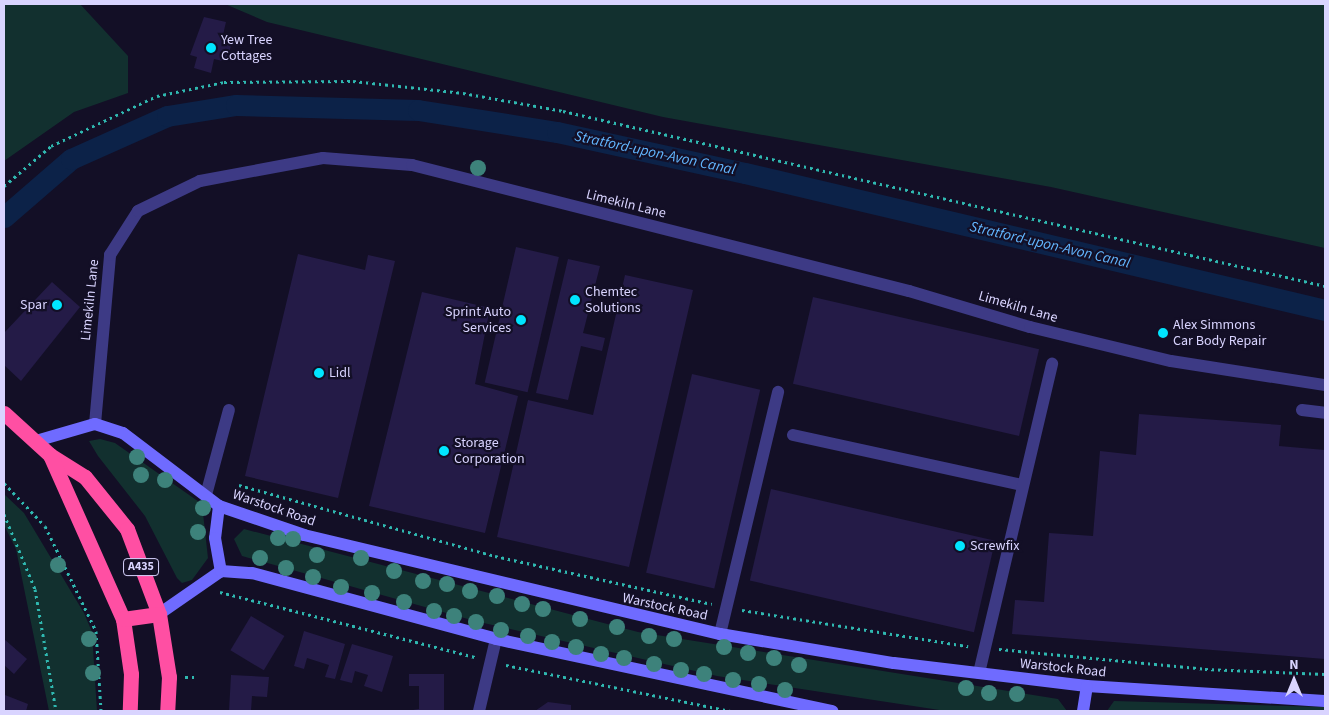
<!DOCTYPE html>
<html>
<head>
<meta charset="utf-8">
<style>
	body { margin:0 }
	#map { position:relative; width:1329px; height:715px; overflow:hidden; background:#130f26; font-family:"Source Sans 3",sans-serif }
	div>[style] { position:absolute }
	.green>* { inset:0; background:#12302f }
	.canal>* { height:21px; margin:-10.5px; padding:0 10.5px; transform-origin:10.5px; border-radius:10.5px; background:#0c2248 }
	.building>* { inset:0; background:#241b47; transform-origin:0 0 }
	.path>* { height:3px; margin-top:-1.5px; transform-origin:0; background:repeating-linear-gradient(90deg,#2fb8b0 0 2.5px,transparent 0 6.5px) }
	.lane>* { height:12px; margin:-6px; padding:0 6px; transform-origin:6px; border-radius:6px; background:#3d3a85 }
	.street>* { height:12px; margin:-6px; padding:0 6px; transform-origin:6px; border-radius:6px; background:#3d3a85 }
	.secondary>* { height:12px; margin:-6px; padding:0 6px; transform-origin:6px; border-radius:6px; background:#6f6bff }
	.highway>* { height:15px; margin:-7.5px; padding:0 7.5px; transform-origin:7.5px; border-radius:7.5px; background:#ff4fa3 }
	.trees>* { width:16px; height:16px; margin:-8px; border-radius:50%; background:#3d827b }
	.dots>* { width:14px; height:14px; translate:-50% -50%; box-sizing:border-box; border:2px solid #130f26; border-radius:50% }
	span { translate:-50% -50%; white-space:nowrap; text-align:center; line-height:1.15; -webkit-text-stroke:4.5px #130f26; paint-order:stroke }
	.shield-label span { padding:1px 4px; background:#130f26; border:1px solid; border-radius:4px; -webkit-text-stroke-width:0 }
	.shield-label { font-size:12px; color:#d9d4ff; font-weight:700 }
	.poi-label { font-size:14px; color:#d9d4ff }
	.left { translate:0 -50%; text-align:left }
	.right { translate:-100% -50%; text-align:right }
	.street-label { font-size:14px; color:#d9d4ff }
	.water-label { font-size:15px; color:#62b6ff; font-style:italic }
	.frame { position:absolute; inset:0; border:5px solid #d9d4ff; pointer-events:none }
	.north { position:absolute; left:1269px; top:655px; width:50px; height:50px; -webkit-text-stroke:4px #130f26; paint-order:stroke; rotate:0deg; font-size:14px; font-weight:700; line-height:20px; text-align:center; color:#d9d4ff }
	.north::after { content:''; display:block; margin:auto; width:18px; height:22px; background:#d9d4ff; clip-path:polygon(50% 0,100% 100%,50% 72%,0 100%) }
</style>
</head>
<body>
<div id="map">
	<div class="green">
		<div style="clip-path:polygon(4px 4px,80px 4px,128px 56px,128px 93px,74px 112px,4px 161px)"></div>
		<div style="clip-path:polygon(225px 4px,1325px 4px,1325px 248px,1051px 187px,663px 117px,267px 22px)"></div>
		<div style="clip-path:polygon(100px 439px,115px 443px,202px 504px,208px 558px,192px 580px,182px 583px,177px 578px,145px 516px,98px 456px,89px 441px)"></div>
		<div style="clip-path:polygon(4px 494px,24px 513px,84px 613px,92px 632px,97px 711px,49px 711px,16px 549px,4px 525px)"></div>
		<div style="clip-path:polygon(244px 529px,638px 632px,1058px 699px,1067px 711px,946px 711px,717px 676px,475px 621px,242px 556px,234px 539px)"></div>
		<div style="clip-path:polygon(1114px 701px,1325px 707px,1325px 711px,1107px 711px)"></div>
	</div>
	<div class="canal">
		<div style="left:4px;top:217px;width:89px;rotate:-40.9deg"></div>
		<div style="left:71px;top:159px;width:105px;rotate:-24.1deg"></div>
		<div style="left:167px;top:116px;width:70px;rotate:-9.1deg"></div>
		<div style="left:236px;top:105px;width:182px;rotate:1.6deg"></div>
		<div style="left:418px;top:110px;width:141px;rotate:9deg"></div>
		<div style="left:557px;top:132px;width:192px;rotate:12.3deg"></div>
		<div style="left:745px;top:173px;width:596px;rotate:13.29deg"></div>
	</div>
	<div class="building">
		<div style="clip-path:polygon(204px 17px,226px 22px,222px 39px,232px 41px,227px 62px,214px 59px,211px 73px,194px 68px,197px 57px,190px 55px)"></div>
		<div style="left:516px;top:247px;width:44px;height:139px;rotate:13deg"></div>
		<div style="clip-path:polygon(298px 254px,365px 270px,368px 255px,395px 261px,338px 498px,245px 476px)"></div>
		<div style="clip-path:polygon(568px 259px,600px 266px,583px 333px,605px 338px,602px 351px,581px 346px,568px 400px,536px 393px)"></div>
		<div style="clip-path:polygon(625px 275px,693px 290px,629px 567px,497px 537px,528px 400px,593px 415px)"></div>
		<div style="clip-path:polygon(52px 282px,80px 307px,21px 381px,4px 365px,4px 333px)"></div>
		<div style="clip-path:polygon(422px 292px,490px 308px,475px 384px,518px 396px,485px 533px,369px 506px)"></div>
		<div style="left:813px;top:297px;width:232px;height:89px;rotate:13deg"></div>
		<div style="left:692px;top:374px;width:70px;height:204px;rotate:13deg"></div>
		<div style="clip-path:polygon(1139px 414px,1281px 425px,1279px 446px,1325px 450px,1325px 659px,1012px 634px,1015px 600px,1044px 602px,1049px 533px,1093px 536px,1100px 451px,1136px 455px)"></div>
		<div style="left:771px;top:489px;width:230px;height:94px;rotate:13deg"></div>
		<div style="left:251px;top:616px;width:39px;height:40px;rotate:31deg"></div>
		<div style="clip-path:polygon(304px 631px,345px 644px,335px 679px,325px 677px,329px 665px,307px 658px,304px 669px,294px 666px)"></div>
		<div style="clip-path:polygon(4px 639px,27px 659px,14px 674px,4px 665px)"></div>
		<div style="clip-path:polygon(352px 644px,393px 656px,382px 692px,364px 686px,368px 675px,355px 671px,352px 683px,340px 680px)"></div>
		<div style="clip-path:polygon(409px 674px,444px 674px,444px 711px,407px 711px,419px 709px,419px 686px,409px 686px)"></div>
		<div style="clip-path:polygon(231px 675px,269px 677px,267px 697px,252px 696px,251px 711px,229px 711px)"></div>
		<div style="clip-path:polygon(5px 695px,28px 704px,26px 711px,4px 711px)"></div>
		<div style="clip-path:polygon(548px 702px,571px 705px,571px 711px,535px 711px)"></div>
	</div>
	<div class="path">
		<div style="left:4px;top:186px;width:62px;rotate:-40.4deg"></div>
		<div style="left:51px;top:146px;width:117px;rotate:-25.3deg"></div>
		<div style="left:157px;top:96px;width:68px;rotate:-11.8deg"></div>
		<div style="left:224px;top:82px;width:129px;rotate:-0.4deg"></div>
		<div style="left:353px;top:81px;width:111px;rotate:6.2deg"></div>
		<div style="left:463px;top:93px;width:102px;rotate:10.2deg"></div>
		<div style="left:563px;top:111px;width:782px;rotate:12.93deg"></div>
		<div style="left:4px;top:483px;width:59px;rotate:46.4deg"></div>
		<div style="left:45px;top:526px;width:117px;rotate:64.1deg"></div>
		<div style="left:96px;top:631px;width:80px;rotate:86.4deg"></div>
		<div style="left:239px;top:485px;width:266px;rotate:15.5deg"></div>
		<div style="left:495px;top:556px;width:222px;rotate:12.5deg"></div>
		<div style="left:4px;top:514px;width:81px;rotate:67.5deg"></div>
		<div style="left:35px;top:589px;width:124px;rotate:80.2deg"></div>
		<div style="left:220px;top:592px;width:263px;rotate:14.3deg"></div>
		<div style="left:742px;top:610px;width:229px;rotate:9.1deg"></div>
		<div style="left:999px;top:649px;width:207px;rotate:5.5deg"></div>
		<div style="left:1205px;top:669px;width:120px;rotate:2.4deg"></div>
		<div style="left:506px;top:665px;width:229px;rotate:11.6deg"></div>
		<div style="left:185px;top:677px;width:9px"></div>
	</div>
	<div class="lane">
		<div style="left:1302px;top:410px;width:23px;rotate:7deg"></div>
		<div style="left:793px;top:435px;width:235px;rotate:12.3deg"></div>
		<div style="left:206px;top:495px;width:88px;rotate:-74.9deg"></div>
		<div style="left:720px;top:634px;width:249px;rotate:-76.5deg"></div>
		<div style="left:979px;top:673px;width:318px;rotate:-76.7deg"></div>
	</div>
	<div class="street">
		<div style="left:95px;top:424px;width:170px;rotate:-84.9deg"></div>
		<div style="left:110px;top:255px;width:52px;rotate:-57.5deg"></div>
		<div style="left:138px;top:211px;width:69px;rotate:-25.8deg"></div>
		<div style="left:200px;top:181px;width:125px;rotate:-10.6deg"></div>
		<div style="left:323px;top:158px;width:89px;rotate:4.5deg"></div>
		<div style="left:412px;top:165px;width:513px;rotate:14.23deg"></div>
		<div style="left:909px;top:291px;width:126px;rotate:16.6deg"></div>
		<div style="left:1030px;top:327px;width:145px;rotate:13.6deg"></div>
		<div style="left:1171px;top:361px;width:156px;rotate:8.9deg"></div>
		<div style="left:479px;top:711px;width:74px;rotate:-76.7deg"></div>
	</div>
	<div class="secondary">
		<div style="left:36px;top:441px;width:61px;rotate:-16.1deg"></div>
		<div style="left:95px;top:424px;width:29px;rotate:18deg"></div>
		<div style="left:123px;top:433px;width:121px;rotate:37.2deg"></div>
		<div style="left:219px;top:506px;width:90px;rotate:18.8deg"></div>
		<div style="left:304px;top:535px;width:428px;rotate:13.4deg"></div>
		<div style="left:720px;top:634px;width:176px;rotate:9.5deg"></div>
		<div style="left:894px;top:663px;width:194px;rotate:6.8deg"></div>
		<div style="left:1087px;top:686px;width:238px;rotate:3.6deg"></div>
		<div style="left:219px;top:506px;width:32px;rotate:97deg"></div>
		<div style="left:215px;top:538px;width:34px;rotate:80deg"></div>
		<div style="left:159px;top:614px;width:75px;rotate:-34.7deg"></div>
		<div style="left:221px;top:571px;width:31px;rotate:4deg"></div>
		<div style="left:252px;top:573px;width:253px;rotate:15.1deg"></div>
		<div style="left:496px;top:639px;width:344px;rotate:12.1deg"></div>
		<div style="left:1083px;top:711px;width:25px;rotate:-81deg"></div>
	</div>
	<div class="highway">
		<div style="left:4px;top:413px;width:62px;rotate:42.4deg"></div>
		<div style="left:50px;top:455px;width:41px;rotate:32.2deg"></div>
		<div style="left:85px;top:477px;width:67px;rotate:51.1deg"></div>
		<div style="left:127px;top:529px;width:91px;rotate:69.4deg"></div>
		<div style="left:159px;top:614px;width:64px;rotate:81deg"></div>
		<div style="left:169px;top:677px;width:34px;rotate:93deg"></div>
		<div style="left:50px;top:455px;width:180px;rotate:66deg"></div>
		<div style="left:123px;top:619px;width:56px;rotate:81.7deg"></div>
		<div style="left:131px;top:674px;width:37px;rotate:92deg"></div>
		<div style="left:123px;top:619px;width:36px;rotate:-8deg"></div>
	</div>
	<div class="trees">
		<div style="left:478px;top:168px"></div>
		<div style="left:137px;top:457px"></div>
		<div style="left:141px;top:475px"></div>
		<div style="left:165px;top:480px"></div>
		<div style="left:203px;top:508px"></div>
		<div style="left:198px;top:532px"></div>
		<div style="left:278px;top:538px"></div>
		<div style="left:293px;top:539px"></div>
		<div style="left:317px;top:555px"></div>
		<div style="left:260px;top:558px"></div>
		<div style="left:361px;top:558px"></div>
		<div style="left:58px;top:565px"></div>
		<div style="left:286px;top:568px"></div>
		<div style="left:394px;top:571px"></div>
		<div style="left:313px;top:577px"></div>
		<div style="left:423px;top:581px"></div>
		<div style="left:447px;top:584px"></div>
		<div style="left:341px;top:587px"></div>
		<div style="left:470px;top:591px"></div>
		<div style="left:372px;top:593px"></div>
		<div style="left:497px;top:596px"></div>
		<div style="left:404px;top:602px"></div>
		<div style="left:522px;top:604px"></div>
		<div style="left:543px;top:609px"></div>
		<div style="left:434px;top:611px"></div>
		<div style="left:454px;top:616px"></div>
		<div style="left:580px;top:619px"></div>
		<div style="left:476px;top:622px"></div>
		<div style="left:617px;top:627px"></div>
		<div style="left:501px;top:630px"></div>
		<div style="left:528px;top:636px"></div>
		<div style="left:649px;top:636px"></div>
		<div style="left:89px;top:639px"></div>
		<div style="left:674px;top:639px"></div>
		<div style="left:552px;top:642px"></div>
		<div style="left:576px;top:647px"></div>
		<div style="left:724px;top:647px"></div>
		<div style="left:748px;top:653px"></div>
		<div style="left:601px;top:654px"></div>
		<div style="left:624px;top:658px"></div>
		<div style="left:774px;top:658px"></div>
		<div style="left:654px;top:664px"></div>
		<div style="left:799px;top:665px"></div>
		<div style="left:681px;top:670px"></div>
		<div style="left:93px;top:673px"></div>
		<div style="left:704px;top:674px"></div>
		<div style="left:733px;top:680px"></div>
		<div style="left:759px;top:684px"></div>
		<div style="left:966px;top:688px"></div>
		<div style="left:785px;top:690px"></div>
		<div style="left:989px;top:693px"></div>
		<div style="left:1017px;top:694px"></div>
	</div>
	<div class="dots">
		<div style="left:211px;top:48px;background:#00e5ff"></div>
		<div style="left:575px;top:300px;background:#00e5ff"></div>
		<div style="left:57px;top:305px;background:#00e5ff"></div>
		<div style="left:521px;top:320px;background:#00e5ff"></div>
		<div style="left:1163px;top:333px;background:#00e5ff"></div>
		<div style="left:319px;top:373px;background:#00e5ff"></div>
		<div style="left:444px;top:451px;background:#00e5ff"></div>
		<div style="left:960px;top:546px;background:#00e5ff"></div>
	</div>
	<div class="shield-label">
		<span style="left:141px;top:567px">A435</span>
	</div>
	<div class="poi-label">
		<span class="left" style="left:221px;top:48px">Yew Tree<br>Cottages</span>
		<span class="left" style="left:585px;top:300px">Chemtec<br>Solutions</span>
		<span class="right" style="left:47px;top:305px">Spar</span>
		<span class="right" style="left:511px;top:320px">Sprint Auto<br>Services</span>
		<span class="left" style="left:1173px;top:333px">Alex Simmons<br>Car Body Repair</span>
		<span class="left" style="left:329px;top:373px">Lidl</span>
		<span class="left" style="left:454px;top:451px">Storage<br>Corporation</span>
		<span class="left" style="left:970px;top:546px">Screwfix</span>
	</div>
	<div class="street-label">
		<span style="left:626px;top:204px;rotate:14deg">Limekiln Lane</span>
		<span style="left:90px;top:300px;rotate:-84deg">Limekiln Lane</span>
		<span style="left:1018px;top:307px;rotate:16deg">Limekiln Lane</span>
		<span style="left:274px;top:508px;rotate:19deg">Warstock Road</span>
		<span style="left:665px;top:607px;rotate:12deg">Warstock Road</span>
		<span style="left:1063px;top:668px;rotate:6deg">Warstock Road</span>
	</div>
	<div class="water-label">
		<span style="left:655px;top:153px;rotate:12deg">Stratford-upon-Avon Canal</span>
		<span style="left:1050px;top:245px;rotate:13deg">Stratford-upon-Avon Canal</span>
	</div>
	<div class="frame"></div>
	<div class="north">N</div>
</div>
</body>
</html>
